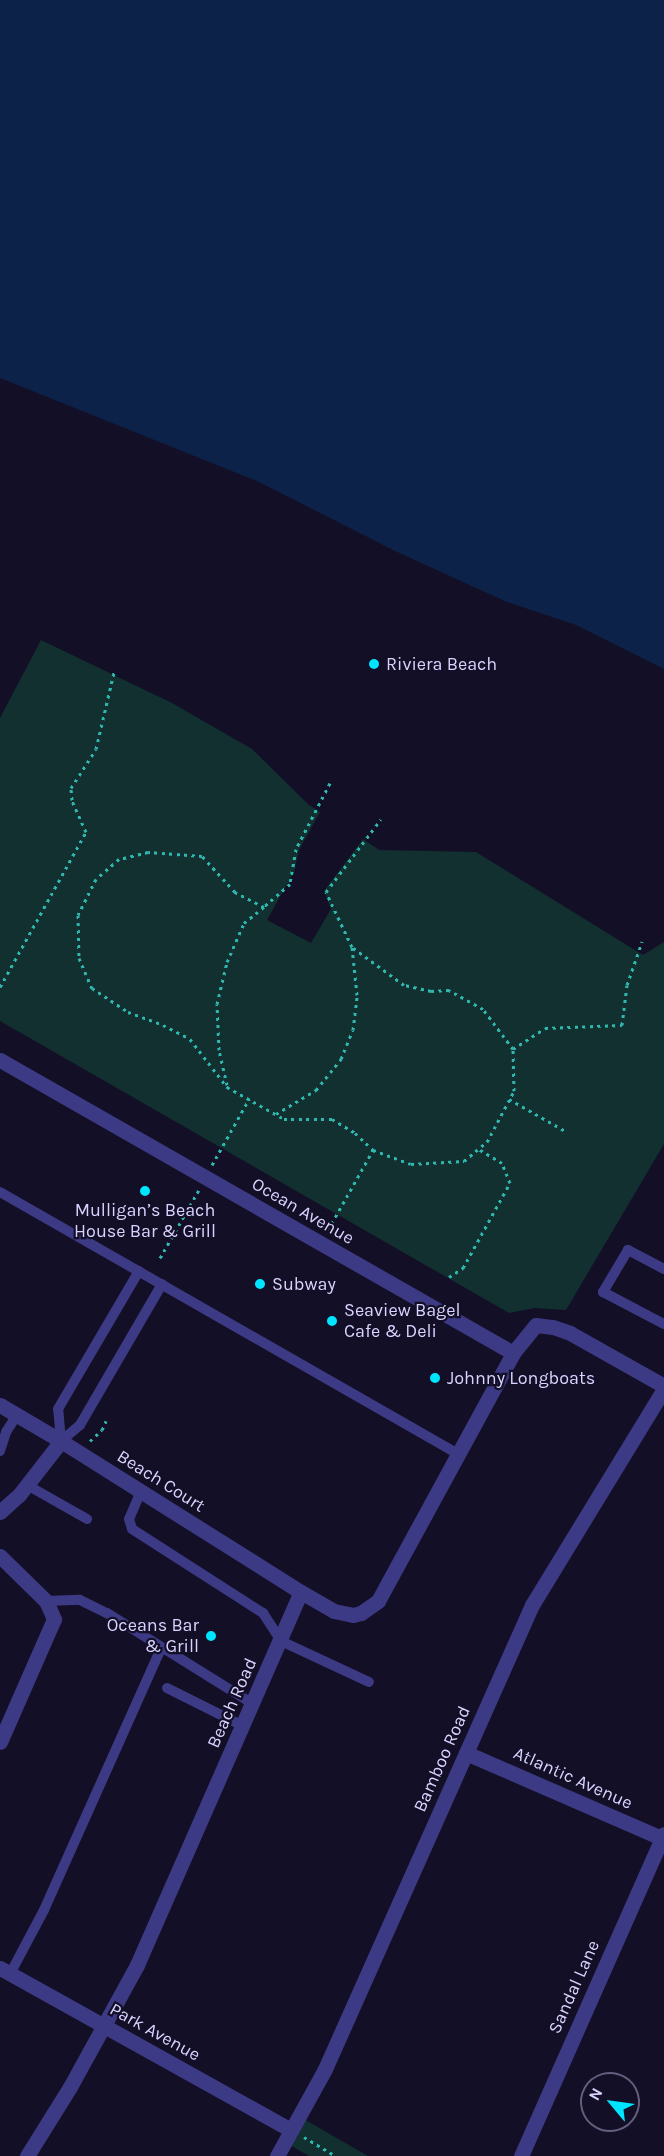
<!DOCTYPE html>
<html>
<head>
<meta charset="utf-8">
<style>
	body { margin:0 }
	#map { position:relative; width:664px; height:2156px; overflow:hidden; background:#130f26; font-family:Karla,sans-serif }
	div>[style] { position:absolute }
	.green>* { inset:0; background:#12302f }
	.water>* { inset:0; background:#0c2248 }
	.path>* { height:3px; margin-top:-1.5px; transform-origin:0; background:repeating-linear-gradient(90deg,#2fb8b0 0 3px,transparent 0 7.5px) }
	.service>* { height:10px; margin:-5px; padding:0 5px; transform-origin:5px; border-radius:5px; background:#3d3a85 }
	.minor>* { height:15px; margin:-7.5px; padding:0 7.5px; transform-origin:7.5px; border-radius:7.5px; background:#3d3a85 }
	.tertiary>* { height:15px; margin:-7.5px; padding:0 7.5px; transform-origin:7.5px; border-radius:7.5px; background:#3d3a85 }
	.dots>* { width:16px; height:16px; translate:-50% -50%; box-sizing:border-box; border:3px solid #130f26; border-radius:50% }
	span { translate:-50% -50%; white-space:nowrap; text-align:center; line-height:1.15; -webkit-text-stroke:4.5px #130f26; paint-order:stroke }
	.poi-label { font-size:18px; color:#d9d4ff }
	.left { translate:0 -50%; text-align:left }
	.right { translate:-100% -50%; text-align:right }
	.street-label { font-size:18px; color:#d9d4ff }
	.north { position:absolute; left:580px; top:2072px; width:60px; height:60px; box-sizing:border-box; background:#130f26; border:2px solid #625e7d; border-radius:50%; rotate:299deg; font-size:16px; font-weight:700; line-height:24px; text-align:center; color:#d9d4ff }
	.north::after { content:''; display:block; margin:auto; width:21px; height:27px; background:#00e5ff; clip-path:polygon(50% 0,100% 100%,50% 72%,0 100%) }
</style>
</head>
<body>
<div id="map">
	<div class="green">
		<div style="clip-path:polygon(41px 640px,172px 703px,252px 749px,309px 805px,320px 812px,299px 850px,294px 872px,267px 920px,311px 943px,331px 909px,324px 891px,363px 839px,379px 850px,476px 852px,643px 955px,664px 942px,664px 1144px,566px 1310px,535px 1308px,509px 1313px,0 1021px,0 718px)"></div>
		<div style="clip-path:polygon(302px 2118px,368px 2156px,309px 2156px,288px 2144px)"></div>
	</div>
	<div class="water">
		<div style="clip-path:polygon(0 0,664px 0,664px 669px,576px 625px,507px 602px,395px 551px,259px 482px,0 378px)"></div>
	</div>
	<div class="path">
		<div style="left:330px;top:783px;width:74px;rotate:117.3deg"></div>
		<div style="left:296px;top:849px;width:36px;rotate:100deg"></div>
		<div style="left:290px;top:884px;width:35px;rotate:139deg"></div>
		<div style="left:264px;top:907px;width:33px;rotate:-153deg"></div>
		<div style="left:235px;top:892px;width:49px;rotate:-132.5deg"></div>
		<div style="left:202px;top:856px;width:54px;rotate:-175.8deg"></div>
		<div style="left:148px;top:852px;width:30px;rotate:166deg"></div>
		<div style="left:119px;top:859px;width:30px;rotate:139deg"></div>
		<div style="left:96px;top:879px;width:40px;rotate:116.6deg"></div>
		<div style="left:78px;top:915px;width:43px;rotate:88.7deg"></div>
		<div style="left:79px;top:958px;width:33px;rotate:67deg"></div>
		<div style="left:92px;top:988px;width:43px;rotate:33.7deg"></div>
		<div style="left:128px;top:1012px;width:37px;rotate:20deg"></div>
		<div style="left:163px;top:1025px;width:30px;rotate:27deg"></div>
		<div style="left:190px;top:1039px;width:61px;rotate:52.4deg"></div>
		<div style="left:227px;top:1087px;width:65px;rotate:29.3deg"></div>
		<div style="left:284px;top:1119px;width:48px"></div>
		<div style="left:332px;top:1119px;width:27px;rotate:31deg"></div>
		<div style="left:355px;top:1133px;width:25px;rotate:43deg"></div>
		<div style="left:0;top:987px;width:177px;rotate:-61deg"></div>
		<div style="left:86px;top:832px;width:35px;rotate:-114deg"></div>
		<div style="left:72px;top:800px;width:12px;rotate:-95deg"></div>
		<div style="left:71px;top:788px;width:46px;rotate:-57.3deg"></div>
		<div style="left:96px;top:749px;width:79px;rotate:-76.8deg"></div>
		<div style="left:513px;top:1049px;width:38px;rotate:-33deg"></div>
		<div style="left:545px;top:1028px;width:77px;rotate:-2.2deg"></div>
		<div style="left:622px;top:1025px;width:40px;rotate:-82.9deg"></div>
		<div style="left:627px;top:985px;width:46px;rotate:-70.8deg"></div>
		<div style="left:227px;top:1085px;width:36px;rotate:-103deg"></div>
		<div style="left:219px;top:1050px;width:46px;rotate:-92.5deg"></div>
		<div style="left:217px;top:1004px;width:43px;rotate:-76.6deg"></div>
		<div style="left:227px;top:962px;width:43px;rotate:-66.4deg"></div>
		<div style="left:244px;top:923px;width:26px;rotate:-39deg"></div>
		<div style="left:509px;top:1099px;width:67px;rotate:29.6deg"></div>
		<div style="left:276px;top:1114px;width:47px;rotate:-31deg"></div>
		<div style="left:316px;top:1090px;width:40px;rotate:-51deg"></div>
		<div style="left:341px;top:1059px;width:31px;rotate:-68deg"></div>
		<div style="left:353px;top:1030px;width:35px;rotate:-83deg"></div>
		<div style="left:357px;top:995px;width:48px;rotate:-95.9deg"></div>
		<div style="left:212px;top:1165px;width:76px;rotate:-60.7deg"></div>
		<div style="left:328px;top:1230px;width:92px;rotate:-60.6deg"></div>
		<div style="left:373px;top:1150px;width:40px;rotate:20.2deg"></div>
		<div style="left:411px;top:1164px;width:53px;rotate:-3.2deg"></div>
		<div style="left:464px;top:1161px;width:30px;rotate:-40deg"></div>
		<div style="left:487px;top:1142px;width:58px;rotate:-62.1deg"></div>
		<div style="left:514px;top:1091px;width:42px;rotate:-91.4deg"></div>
		<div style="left:513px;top:1049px;width:50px;rotate:-126.9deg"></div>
		<div style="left:483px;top:1009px;width:39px;rotate:-151deg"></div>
		<div style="left:449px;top:990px;width:18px;rotate:177deg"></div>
		<div style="left:431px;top:991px;width:28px;rotate:-167deg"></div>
		<div style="left:404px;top:985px;width:64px;rotate:-143.8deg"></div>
		<div style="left:352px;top:947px;width:61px;rotate:-115.3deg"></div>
		<div style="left:326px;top:892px;width:91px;rotate:-53deg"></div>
		<div style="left:160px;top:1258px;width:78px;rotate:-60.2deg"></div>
		<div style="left:449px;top:1277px;width:17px;rotate:-33deg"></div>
		<div style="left:463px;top:1268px;width:97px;rotate:-61.1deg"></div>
		<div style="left:510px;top:1183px;width:22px;rotate:-112deg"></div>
		<div style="left:502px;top:1163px;width:27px;rotate:-149deg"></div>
		<div style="left:90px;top:1441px;width:16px;rotate:-43deg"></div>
		<div style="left:102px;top:1430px;width:10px;rotate:-66deg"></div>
		<div style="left:304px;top:2137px;width:37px;rotate:31deg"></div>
	</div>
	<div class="service">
		<div style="left:0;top:1192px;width:528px;rotate:29.77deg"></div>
		<div style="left:664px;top:1269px;width:41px;rotate:-152.2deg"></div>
		<div style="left:628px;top:1250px;width:49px;rotate:120.8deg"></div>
		<div style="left:603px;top:1292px;width:69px;rotate:27.7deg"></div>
		<div style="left:61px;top:1441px;width:32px;rotate:-95deg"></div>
		<div style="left:58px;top:1409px;width:160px;rotate:-59.6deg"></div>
		<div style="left:61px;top:1441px;width:25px;rotate:-40deg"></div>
		<div style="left:80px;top:1425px;width:163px;rotate:-59.8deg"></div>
		<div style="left:0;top:1451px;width:20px;rotate:-72deg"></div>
		<div style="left:6px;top:1432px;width:20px;rotate:-57deg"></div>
		<div style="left:27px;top:1485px;width:69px;rotate:29.5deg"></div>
		<div style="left:141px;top:1491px;width:30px;rotate:113deg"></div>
		<div style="left:129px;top:1519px;width:10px;rotate:73deg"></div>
		<div style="left:132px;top:1529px;width:156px;rotate:32.7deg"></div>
		<div style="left:263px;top:1613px;width:33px;rotate:57deg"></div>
		<div style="left:281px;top:1641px;width:97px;rotate:25deg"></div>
		<div style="left:46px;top:1601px;width:34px;rotate:-2deg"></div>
		<div style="left:80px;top:1600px;width:30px;rotate:26deg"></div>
		<div style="left:107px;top:1613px;width:172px;rotate:31.9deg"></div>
		<div style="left:167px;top:1688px;width:85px;rotate:26.6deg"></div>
		<div style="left:10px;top:1974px;width:72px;rotate:-62deg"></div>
		<div style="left:44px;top:1910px;width:287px;rotate:-65.9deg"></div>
	</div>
	<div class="minor">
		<div style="left:0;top:1405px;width:71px;rotate:30.5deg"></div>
		<div style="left:0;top:1556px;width:64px;rotate:44.4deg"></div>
		<div style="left:46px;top:1601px;width:20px;rotate:66deg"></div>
		<div style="left:54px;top:1619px;width:134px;rotate:113.7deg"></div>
		<div style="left:466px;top:1753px;width:216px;rotate:23.5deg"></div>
		<div style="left:27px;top:2156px;width:81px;rotate:-58.1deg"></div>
		<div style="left:70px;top:2087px;width:139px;rotate:-61.2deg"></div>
		<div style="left:137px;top:1965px;width:407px;rotate:-66.3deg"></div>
		<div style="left:521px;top:2156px;width:352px;rotate:-66.1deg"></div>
	</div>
	<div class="tertiary">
		<div style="left:0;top:1060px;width:591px;rotate:29.73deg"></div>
		<div style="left:0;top:1512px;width:25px;rotate:-42deg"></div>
		<div style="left:19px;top:1495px;width:68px;rotate:-52.1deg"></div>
		<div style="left:61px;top:1441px;width:284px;rotate:32.2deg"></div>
		<div style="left:301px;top:1592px;width:38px;rotate:30deg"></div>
		<div style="left:334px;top:1611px;width:19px;rotate:12deg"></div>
		<div style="left:353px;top:1615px;width:8px;rotate:-14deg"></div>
		<div style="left:361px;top:1613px;width:21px;rotate:-35deg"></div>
		<div style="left:378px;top:1601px;width:282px;rotate:-61.4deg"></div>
		<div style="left:513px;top:1353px;width:36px;rotate:-51deg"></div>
		<div style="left:536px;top:1325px;width:17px;rotate:7deg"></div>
		<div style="left:553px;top:1327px;width:18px;rotate:19deg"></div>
		<div style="left:570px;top:1333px;width:108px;rotate:29.4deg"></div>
		<div style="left:0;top:1968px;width:333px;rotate:29.1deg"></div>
		<div style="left:277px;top:2156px;width:99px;rotate:-61.1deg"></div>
		<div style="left:325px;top:2069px;width:508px;rotate:-65.96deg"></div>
		<div style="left:532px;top:1605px;width:253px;rotate:-58.6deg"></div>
	</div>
	<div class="dots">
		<div style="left:374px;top:664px;background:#00e5ff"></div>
		<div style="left:145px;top:1191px;background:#00e5ff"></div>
		<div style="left:260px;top:1284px;background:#00e5ff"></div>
		<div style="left:332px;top:1321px;background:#00e5ff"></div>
		<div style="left:435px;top:1378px;background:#00e5ff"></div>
		<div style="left:211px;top:1636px;background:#00e5ff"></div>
	</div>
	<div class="poi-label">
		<span class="left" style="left:386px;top:664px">Riviera Beach</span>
		<span style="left:145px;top:1221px">Mulligan’s Beach<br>House Bar &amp; Grill</span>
		<span class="left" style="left:272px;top:1284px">Subway</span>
		<span class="left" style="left:344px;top:1321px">Seaview Bagel<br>Cafe &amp; Deli</span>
		<span class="left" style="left:447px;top:1378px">Johnny Longboats</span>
		<span class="right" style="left:199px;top:1636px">Oceans Bar<br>&amp; Grill</span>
	</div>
	<div class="street-label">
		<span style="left:303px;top:1211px;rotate:30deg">Ocean Avenue</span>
		<span style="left:161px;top:1481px;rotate:32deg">Beach Court</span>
		<span style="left:232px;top:1703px;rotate:-66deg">Beach Road</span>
		<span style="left:442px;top:1759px;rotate:-66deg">Bamboo Road</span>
		<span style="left:573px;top:1778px;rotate:24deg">Atlantic Avenue</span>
		<span style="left:574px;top:1987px;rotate:-66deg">Sandal Lane</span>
		<span style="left:155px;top:2032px;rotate:29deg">Park Avenue</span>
	</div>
	<div class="north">N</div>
</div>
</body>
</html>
